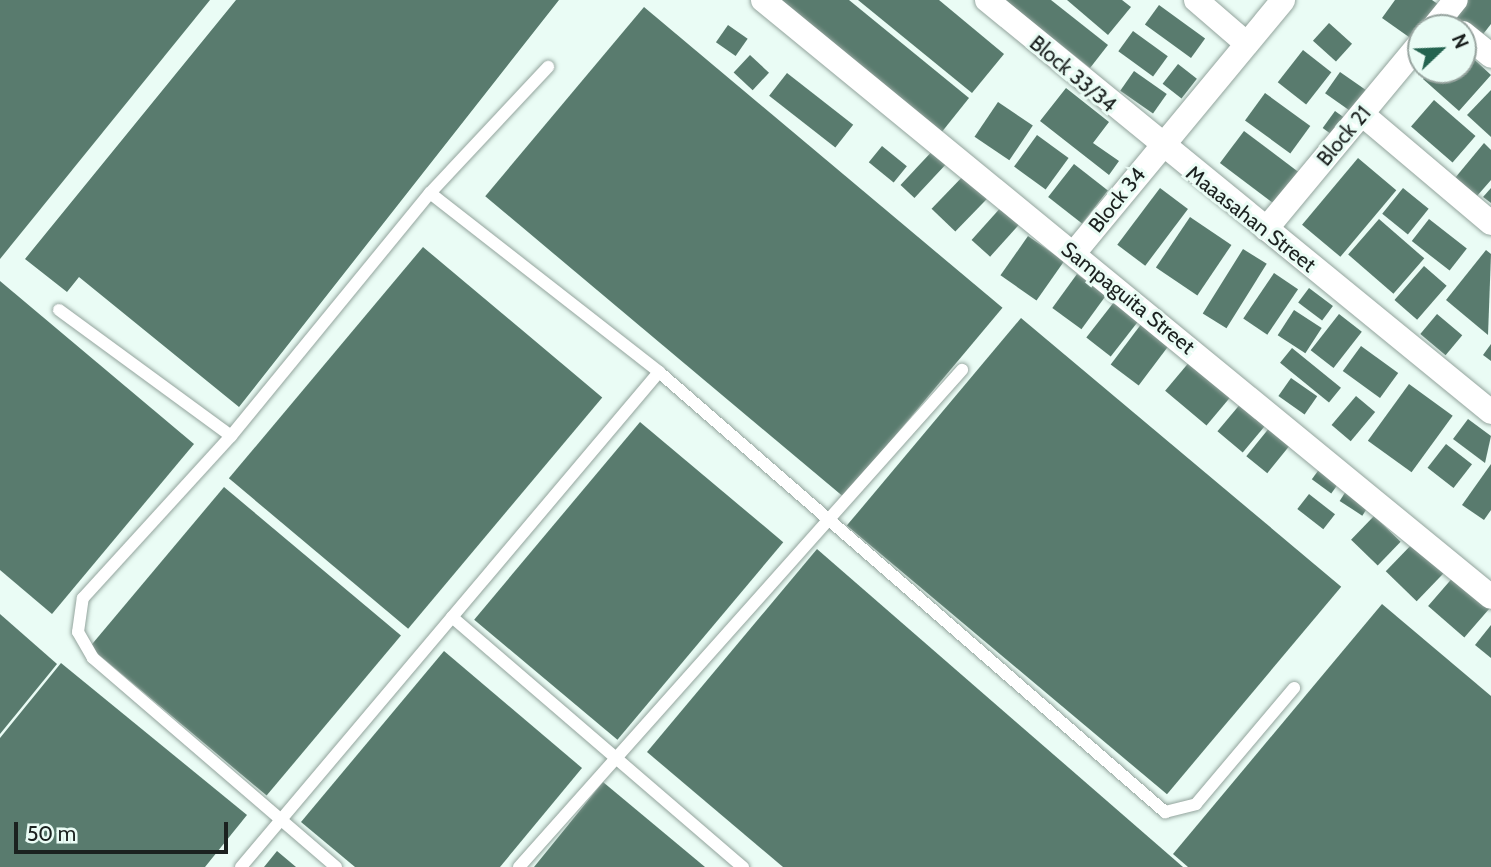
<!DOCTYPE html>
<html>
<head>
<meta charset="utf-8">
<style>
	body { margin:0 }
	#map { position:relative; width:1491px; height:867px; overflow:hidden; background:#eafcf5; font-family:Cabin,sans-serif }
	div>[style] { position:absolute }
	.building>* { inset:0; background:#597b6e; transform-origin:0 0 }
	.roads { filter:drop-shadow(0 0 2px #93a49d) drop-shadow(0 0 2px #93a49d) }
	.service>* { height:12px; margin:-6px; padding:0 6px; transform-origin:6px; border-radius:6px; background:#fff }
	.minor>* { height:24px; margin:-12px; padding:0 12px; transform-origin:12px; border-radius:12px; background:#fff }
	span { translate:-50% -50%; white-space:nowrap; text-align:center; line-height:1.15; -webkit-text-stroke:6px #eafcf5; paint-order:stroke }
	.street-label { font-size:21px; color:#1b211f }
	.north { position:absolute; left:1407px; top:14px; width:70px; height:70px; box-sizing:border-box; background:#eafcf5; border:2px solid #97a49f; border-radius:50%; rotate:67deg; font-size:19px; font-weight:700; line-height:28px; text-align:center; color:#1b211f }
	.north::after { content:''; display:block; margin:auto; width:24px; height:32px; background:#24634f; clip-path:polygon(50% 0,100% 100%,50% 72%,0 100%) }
	.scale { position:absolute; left:14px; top:822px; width:214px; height:32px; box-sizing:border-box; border:4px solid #1b211f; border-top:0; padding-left:9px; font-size:21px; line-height:24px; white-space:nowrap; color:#1b211f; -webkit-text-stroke:5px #eafcf5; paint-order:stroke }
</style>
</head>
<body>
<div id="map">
	<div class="building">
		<div style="clip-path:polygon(0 0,210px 0,0 259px)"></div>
		<div style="clip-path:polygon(236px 0,559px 0,239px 407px,79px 277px,67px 292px,25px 259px)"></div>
		<div style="clip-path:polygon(769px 0,849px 0,969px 98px,937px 138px)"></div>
		<div style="clip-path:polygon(858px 0,939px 0,1004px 54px,972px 93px)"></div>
		<div style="clip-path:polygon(1005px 0,1051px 0,1108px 45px,1090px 68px)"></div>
		<div style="clip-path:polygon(1067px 0,1122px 0,1131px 7px,1108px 35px)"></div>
		<div style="clip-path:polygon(1395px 0,1432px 0,1442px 7px,1416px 42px,1382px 18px)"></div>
		<div style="clip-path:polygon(1467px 0,1491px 0,1491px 24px,1480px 38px,1454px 16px)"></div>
		<div style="left:1159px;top:5px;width:57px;height:24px;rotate:36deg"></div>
		<div style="left:644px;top:7px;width:468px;height:247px;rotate:40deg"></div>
		<div style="left:1329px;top:23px;width:31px;height:24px;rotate:42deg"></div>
		<div style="left:728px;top:25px;width:24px;height:21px;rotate:35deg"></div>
		<div style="left:1133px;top:31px;width:43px;height:25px;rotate:36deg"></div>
		<div style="clip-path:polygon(1463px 49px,1491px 75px,1459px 111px,1423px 79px,1431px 70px,1463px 70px)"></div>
		<div style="left:1303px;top:50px;width:36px;height:41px;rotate:38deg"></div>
		<div style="left:750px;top:55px;width:26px;height:24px;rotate:43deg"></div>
		<div style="left:1178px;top:64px;width:24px;height:25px;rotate:38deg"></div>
		<div style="left:1134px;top:71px;width:40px;height:24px;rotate:35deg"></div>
		<div style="left:1340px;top:72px;width:39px;height:26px;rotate:35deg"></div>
		<div style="left:787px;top:73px;width:84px;height:29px;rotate:38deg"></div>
		<div style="clip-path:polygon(1066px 88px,1109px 122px,1093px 143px,1119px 161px,1109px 175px,1040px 121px)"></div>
		<div style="clip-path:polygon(1491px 90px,1491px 137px,1467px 115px)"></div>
		<div style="left:1265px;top:93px;width:56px;height:34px;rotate:36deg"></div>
		<div style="left:1434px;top:100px;width:55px;height:35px;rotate:41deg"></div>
		<div style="left:998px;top:102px;width:42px;height:42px;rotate:34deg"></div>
		<div style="left:1335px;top:111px;width:24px;height:21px;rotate:36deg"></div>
		<div style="left:1244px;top:131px;width:69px;height:40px;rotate:37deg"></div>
		<div style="left:1037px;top:135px;width:39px;height:39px;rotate:36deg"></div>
		<div style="clip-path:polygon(1484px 143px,1491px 150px,1491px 180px,1477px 196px,1455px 178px)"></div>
		<div style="left:882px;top:146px;width:32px;height:21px;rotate:39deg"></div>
		<div style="left:936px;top:147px;width:19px;height:52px;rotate:43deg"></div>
		<div style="left:1358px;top:158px;width:50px;height:87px;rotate:40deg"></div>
		<div style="left:1074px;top:164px;width:43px;height:42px;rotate:38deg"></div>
		<div style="left:967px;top:172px;width:33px;height:51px;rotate:44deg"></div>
		<div style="left:1160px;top:188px;width:35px;height:71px;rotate:37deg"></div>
		<div style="left:1403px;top:188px;width:33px;height:33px;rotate:39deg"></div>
		<div style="clip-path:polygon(1491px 188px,1491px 203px,1483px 197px)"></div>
		<div style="left:1003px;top:205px;width:25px;height:47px;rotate:42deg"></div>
		<div style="left:1190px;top:217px;width:50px;height:61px;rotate:34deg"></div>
		<div style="left:1379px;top:219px;width:60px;height:47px;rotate:41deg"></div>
		<div style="left:1429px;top:219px;width:48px;height:28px;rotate:38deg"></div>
		<div style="left:1028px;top:236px;width:44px;height:48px;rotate:35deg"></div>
		<div style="left:423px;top:247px;width:234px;height:302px;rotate:40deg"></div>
		<div style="left:1243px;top:249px;width:28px;height:76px;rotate:32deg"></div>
		<div style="clip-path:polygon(1486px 250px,1491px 254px,1488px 335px,1446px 300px)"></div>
		<div style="left:1424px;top:266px;width:30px;height:45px;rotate:41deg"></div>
		<div style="left:1274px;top:273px;width:29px;height:55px;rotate:34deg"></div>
		<div style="left:1077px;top:274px;width:36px;height:42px;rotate:36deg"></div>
		<div style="clip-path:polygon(0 281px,194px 444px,52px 614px,0 570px)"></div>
		<div style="left:1309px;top:288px;width:30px;height:18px;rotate:37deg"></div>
		<div style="left:1114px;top:302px;width:31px;height:45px;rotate:38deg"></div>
		<div style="left:1294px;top:310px;width:33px;height:30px;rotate:33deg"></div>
		<div style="left:1339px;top:314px;width:29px;height:46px;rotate:38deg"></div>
		<div style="left:1437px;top:314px;width:33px;height:26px;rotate:40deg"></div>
		<div style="left:1021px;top:318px;width:418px;height:271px;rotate:40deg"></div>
		<div style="left:1142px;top:323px;width:35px;height:52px;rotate:37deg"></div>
		<div style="clip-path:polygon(1491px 344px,1491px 361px,1483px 355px)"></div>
		<div style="left:1361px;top:346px;width:46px;height:31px;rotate:36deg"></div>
		<div style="left:1292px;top:348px;width:63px;height:19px;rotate:39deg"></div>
		<div style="left:1196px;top:354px;width:54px;height:48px;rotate:40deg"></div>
		<div style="left:1291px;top:378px;width:32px;height:22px;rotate:35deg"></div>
		<div style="left:1409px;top:384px;width:54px;height:70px;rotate:36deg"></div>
		<div style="left:1247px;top:396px;width:33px;height:46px;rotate:40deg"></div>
		<div style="left:1356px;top:396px;width:25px;height:38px;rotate:40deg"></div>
		<div style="clip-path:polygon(1468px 419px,1491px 436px,1485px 463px,1453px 439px)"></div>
		<div style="left:640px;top:422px;width:187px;height:258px;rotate:40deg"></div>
		<div style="left:1274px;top:422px;width:27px;height:44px;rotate:39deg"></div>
		<div style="left:1446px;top:444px;width:33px;height:30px;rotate:38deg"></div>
		<div style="left:1323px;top:464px;width:24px;height:19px;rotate:36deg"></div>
		<div style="clip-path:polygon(1491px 464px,1491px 510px,1484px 520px,1462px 505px)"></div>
		<div style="left:1350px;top:485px;width:27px;height:19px;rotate:33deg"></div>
		<div style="left:224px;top:487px;width:231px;height:209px;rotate:40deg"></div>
		<div style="left:1309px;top:494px;width:33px;height:19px;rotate:38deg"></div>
		<div style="left:1374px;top:516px;width:37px;height:33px;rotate:44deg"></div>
		<div style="left:1417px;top:539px;width:43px;height:45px;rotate:44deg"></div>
		<div style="clip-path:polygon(817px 549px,1183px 867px,783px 867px,647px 752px)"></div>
		<div style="left:1455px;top:575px;width:48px;height:41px;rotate:41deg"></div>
		<div style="clip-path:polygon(1382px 604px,1491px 696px,1491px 867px,1188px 867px,1173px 854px)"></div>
		<div style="clip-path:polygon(0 614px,57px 664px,0 734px)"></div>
		<div style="clip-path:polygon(1491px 625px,1491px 658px,1475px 645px)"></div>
		<div style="clip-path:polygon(444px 651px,582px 768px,500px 867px,355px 867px,301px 822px)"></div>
		<div style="clip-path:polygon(61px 663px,247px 815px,205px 867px,0 867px,0 738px)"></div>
		<div style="clip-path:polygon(603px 782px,705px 867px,534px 867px)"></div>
		<div style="clip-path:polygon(277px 851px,296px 867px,264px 867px)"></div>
	</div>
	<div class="roads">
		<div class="service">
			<div style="left:430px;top:193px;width:291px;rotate:38deg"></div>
			<div style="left:659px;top:372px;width:671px;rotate:41.01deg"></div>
			<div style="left:1165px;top:812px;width:32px;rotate:-14deg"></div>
			<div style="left:1196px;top:804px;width:152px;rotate:-49.8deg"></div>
			<div style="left:59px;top:310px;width:213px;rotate:36.2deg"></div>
			<div style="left:452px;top:617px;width:384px;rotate:40.7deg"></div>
			<div style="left:241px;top:867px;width:648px;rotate:-49.82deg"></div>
			<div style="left:336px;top:867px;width:321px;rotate:-139.3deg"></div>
			<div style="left:93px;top:658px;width:30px;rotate:-120deg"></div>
			<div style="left:78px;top:632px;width:34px;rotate:-82deg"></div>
			<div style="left:83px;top:598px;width:219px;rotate:-47.6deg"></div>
			<div style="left:231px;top:436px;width:314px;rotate:-50.7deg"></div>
			<div style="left:430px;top:193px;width:173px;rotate:-46.9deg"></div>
			<div style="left:519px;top:867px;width:666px;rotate:-48.29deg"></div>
		</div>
		<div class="minor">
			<div style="left:763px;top:0;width:941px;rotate:39.35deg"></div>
			<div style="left:987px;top:0;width:651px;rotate:39.26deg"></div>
			<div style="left:1196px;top:0;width:67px;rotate:40.8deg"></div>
			<div style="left:1433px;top:28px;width:36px;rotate:-51deg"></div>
			<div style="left:1463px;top:33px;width:36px;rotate:39deg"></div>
			<div style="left:1362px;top:114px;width:169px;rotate:40.2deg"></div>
			<div style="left:1266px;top:229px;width:243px;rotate:-50.3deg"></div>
			<div style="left:1074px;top:253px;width:328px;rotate:-50.4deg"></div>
		</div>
	</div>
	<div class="street-label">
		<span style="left:1073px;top:74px;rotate:40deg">Block 33/34</span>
		<span style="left:1344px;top:136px;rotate:-50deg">Block 21</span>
		<span style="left:1117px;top:200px;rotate:-51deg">Block 34</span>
		<span style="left:1251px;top:219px;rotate:38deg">Maaasahan Street</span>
		<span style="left:1128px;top:298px;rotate:39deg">Sampaguita Street</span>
	</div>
	<div class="north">N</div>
	<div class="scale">50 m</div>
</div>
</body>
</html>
